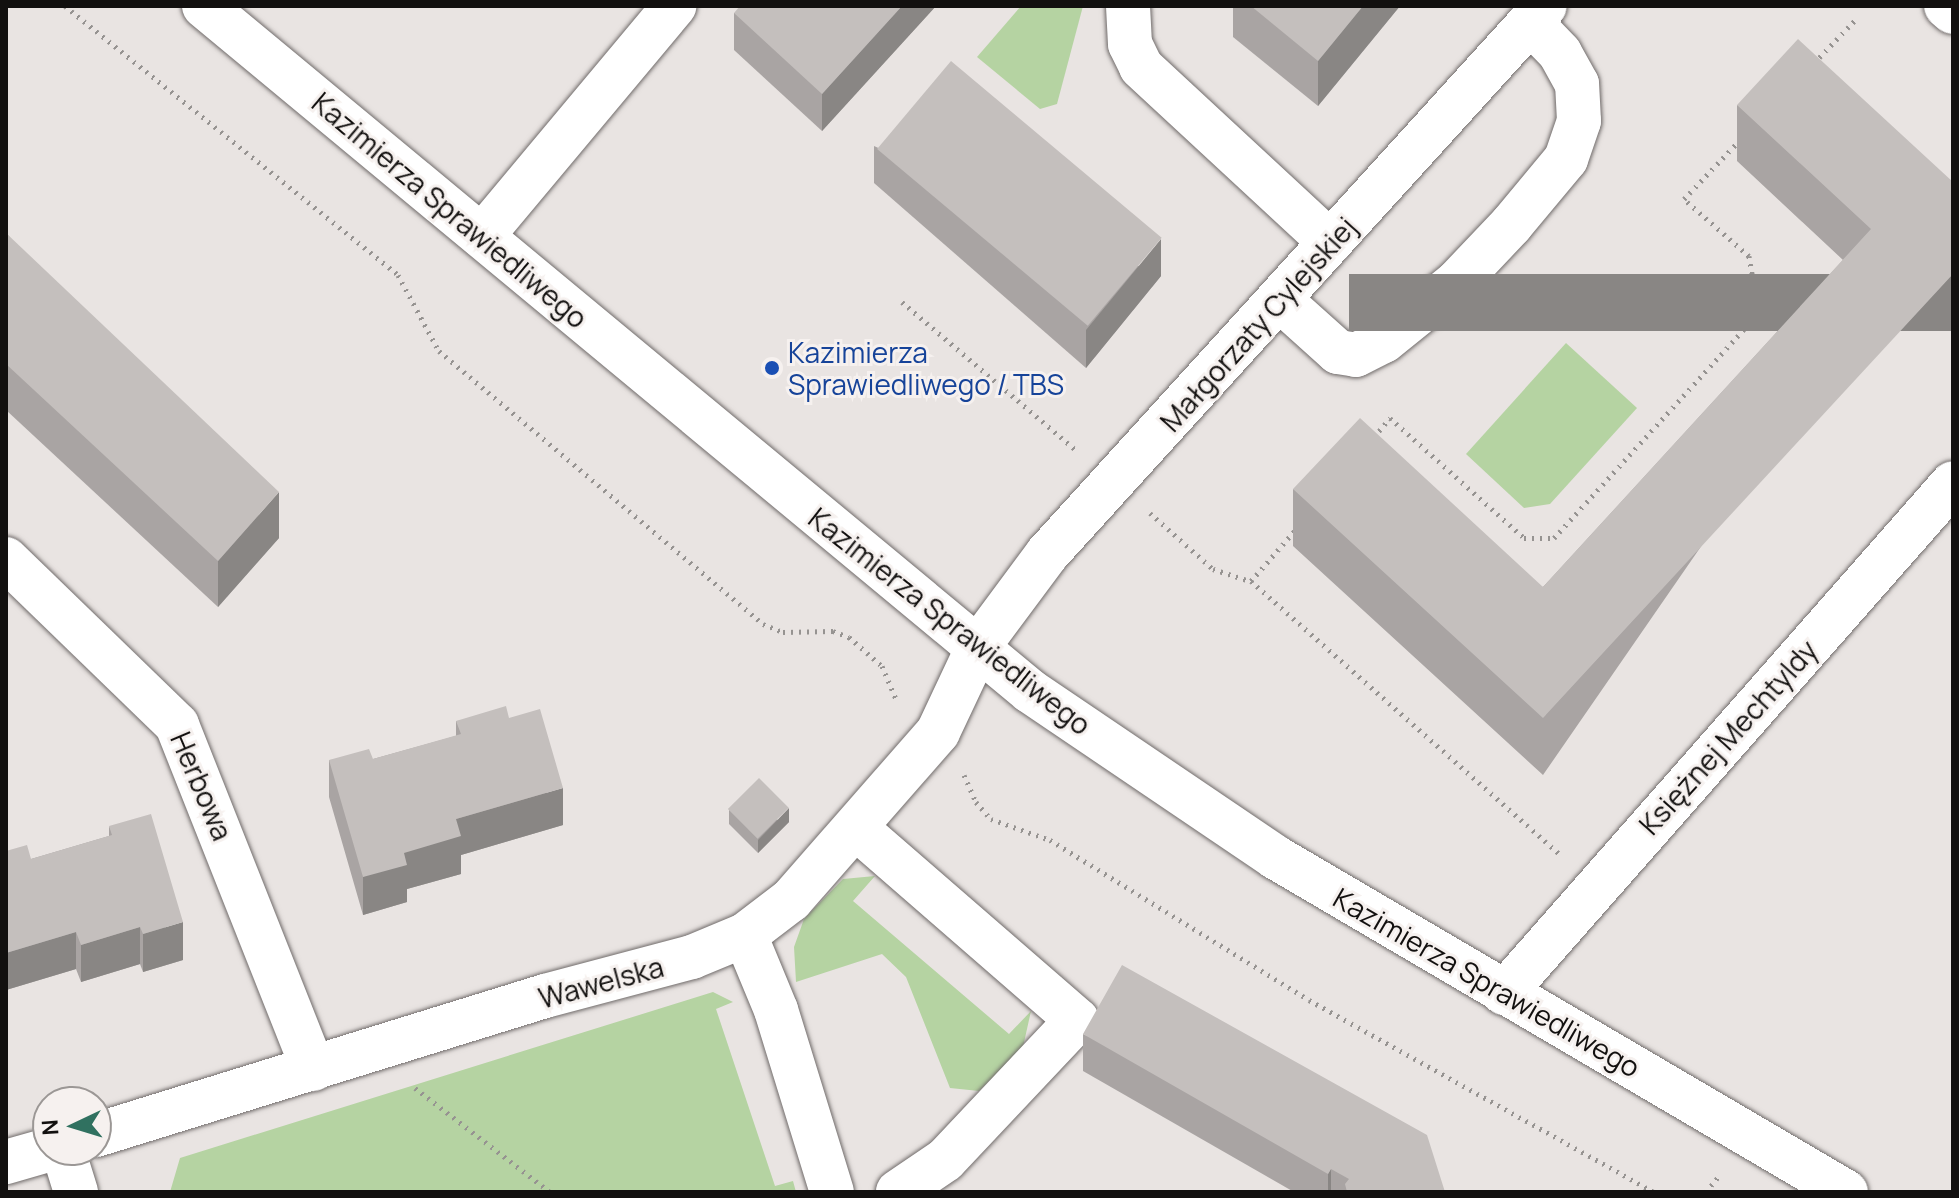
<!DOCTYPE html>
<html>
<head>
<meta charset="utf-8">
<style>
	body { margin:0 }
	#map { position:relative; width:1959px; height:1198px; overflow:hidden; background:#e9e4e2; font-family:Manrope,sans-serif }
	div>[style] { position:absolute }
	.green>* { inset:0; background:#b5d3a2 }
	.path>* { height:5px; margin-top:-2.5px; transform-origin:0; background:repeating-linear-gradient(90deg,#969391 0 2px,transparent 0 8px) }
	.roads { filter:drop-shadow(0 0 2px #706b6a) drop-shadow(0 0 2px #706b6a) }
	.minor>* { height:44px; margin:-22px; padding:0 22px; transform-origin:22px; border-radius:22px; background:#fff }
	.wall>* { inset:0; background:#a9a4a3 }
	.shaded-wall>* { inset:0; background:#898684; transform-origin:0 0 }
	.building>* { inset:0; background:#c4bfbd; transform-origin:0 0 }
	.dots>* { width:22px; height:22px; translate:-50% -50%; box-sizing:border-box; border:4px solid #f6f1ef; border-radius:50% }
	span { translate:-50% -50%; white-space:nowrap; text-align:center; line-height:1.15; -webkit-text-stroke:6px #f6f1ef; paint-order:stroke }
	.street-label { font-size:28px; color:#12100f }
	.transit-label { font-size:28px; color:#164399 }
	.left { translate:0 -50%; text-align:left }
	.frame { position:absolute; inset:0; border:8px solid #12100f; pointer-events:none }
	.north { position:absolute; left:32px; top:1086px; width:80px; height:80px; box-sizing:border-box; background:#f6f1ef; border:2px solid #9b9795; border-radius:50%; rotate:266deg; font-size:22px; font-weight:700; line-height:32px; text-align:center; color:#12100f }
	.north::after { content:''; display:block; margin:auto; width:28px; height:36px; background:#307160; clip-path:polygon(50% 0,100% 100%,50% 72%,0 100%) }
</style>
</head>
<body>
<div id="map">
	<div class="green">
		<div style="clip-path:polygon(1021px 6px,1083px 6px,1057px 104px,1040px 109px,977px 57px)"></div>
		<div style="clip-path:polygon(1566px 343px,1637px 408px,1550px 504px,1524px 508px,1466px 454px)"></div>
		<div style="clip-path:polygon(875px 876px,853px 901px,1009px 1034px,1031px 1011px,1023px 1047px,979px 1091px,950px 1088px,906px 977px,882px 954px,796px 982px,794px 947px,804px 919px,843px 879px)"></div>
		<div style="clip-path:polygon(713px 992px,733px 1002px,716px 1009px,775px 1186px,793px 1181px,796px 1192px,170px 1192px,180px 1158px)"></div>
	</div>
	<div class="path">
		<div style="left:65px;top:6px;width:428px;rotate:38.9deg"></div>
		<div style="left:398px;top:275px;width:86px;rotate:61.7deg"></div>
		<div style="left:439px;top:351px;width:424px;rotate:40.1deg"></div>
		<div style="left:763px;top:624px;width:22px;rotate:22deg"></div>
		<div style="left:783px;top:632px;width:50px;rotate:-1.1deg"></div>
		<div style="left:833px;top:631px;width:17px;rotate:21deg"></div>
		<div style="left:849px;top:637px;width:44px;rotate:41.3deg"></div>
		<div style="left:882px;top:666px;width:38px;rotate:67deg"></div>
		<div style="left:1814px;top:63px;width:61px;rotate:-46.3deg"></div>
		<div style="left:902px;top:302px;width:227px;rotate:40.4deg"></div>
		<div style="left:1374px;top:437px;width:25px;rotate:-50deg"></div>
		<div style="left:1390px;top:418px;width:180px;rotate:41.8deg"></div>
		<div style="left:1524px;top:538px;width:30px"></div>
		<div style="left:1554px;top:538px;width:304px;rotate:-47.7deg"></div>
		<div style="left:1759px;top:313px;width:58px;rotate:-100deg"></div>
		<div style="left:1749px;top:256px;width:86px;rotate:-138.8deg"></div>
		<div style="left:1684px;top:199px;width:83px;rotate:-46.5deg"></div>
		<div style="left:1150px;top:513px;width:84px;rotate:41.6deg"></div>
		<div style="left:1213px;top:569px;width:40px;rotate:18deg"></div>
		<div style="left:1251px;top:581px;width:414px;rotate:41.5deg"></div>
		<div style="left:1251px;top:581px;width:72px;rotate:-49deg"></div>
		<div style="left:964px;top:775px;width:30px;rotate:66deg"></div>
		<div style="left:976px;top:802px;width:23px;rotate:49deg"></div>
		<div style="left:991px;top:819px;width:63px;rotate:19.6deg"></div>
		<div style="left:1050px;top:840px;width:304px;rotate:31.7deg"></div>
		<div style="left:1309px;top:1000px;width:395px;rotate:29.1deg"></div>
		<div style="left:415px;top:1088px;width:170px;rotate:37.6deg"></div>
		<div style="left:1706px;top:1192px;width:22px;rotate:-51deg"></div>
	</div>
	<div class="roads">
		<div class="minor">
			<div style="left:204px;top:6px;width:1073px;rotate:39.67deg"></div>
			<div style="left:1030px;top:691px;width:296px;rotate:34.1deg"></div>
			<div style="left:1275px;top:857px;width:662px;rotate:30.4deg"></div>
			<div style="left:1128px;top:6px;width:38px;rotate:87deg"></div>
			<div style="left:1130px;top:44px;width:25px;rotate:64deg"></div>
			<div style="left:1141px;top:67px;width:258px;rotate:42.8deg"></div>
			<div style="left:1946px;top:6px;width:9px;rotate:41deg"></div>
			<div style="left:482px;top:236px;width:300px;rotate:-50.1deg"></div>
			<div style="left:1280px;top:300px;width:78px;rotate:41.9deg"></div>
			<div style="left:1338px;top:352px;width:18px;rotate:9deg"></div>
			<div style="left:1356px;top:355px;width:31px;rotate:-27deg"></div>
			<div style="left:1384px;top:341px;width:94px;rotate:-38.9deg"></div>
			<div style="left:1457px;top:282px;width:79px;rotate:-46.5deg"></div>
			<div style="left:1511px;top:225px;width:86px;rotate:-50.2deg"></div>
			<div style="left:1566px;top:159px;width:40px;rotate:-71.1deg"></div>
			<div style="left:1579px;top:121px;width:37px;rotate:-93deg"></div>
			<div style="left:1577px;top:84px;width:35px;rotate:-119deg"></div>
			<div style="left:1560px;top:53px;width:43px;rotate:-134.1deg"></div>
			<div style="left:6px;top:559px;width:238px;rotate:44.1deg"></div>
			<div style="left:177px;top:725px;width:370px;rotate:68.4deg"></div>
			<div style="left:856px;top:828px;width:293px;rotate:41deg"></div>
			<div style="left:1077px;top:1020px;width:192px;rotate:133.3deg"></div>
			<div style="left:945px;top:1160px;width:57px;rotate:145.8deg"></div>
			<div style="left:745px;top:935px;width:81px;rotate:67.5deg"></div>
			<div style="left:776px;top:1010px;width:190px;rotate:72.9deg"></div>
			<div style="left:1504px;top:993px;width:679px;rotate:-48.64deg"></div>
			<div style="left:96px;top:1135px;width:470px;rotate:-17.2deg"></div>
			<div style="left:545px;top:996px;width:152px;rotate:-14.9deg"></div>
			<div style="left:692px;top:957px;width:57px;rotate:-22.5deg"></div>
			<div style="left:745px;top:935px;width:58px;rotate:-37.3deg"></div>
			<div style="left:791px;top:900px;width:223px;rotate:-48.8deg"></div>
			<div style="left:938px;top:732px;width:94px;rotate:-64.8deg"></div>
			<div style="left:978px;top:647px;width:116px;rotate:-53.4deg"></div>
			<div style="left:1047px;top:554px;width:740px;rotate:-47.74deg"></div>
			<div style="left:63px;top:1150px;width:44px;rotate:72.8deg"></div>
			<div style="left:6px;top:1162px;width:44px;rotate:-15.9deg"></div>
		</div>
	</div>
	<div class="wall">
		<div style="clip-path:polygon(936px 6px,822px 131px,734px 50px,734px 13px)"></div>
		<div style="clip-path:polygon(1233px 6px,1400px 6px,1318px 106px,1233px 37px)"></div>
		<div style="clip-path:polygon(1737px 105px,1953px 182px,1543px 775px,1293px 546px,1293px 489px,1543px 587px,1843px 260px,1737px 161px)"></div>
		<div style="clip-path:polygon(874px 146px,1161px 276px,1086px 368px,874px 183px)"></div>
		<div style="clip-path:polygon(6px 233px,279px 538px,218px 607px,6px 410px)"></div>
		<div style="clip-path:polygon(509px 718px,563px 825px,461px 855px,461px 874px,407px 889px,407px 902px,363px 915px,329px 797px,329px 760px,373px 759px,456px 736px,456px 721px)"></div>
		<div style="clip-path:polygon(729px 810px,789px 822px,758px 853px,729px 824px)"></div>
		<div style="clip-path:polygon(109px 826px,183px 960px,143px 972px,140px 964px,81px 982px,76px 969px,6px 990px,6px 851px,31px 859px,109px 836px)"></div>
		<div style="clip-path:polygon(1083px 1034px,1445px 1192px,1294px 1192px,1083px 1071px)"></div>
	</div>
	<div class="shaded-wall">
		<div style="clip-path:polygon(902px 6px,936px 6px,822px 131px,822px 94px)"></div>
		<div style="clip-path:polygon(1363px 6px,1400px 6px,1318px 106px,1318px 61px)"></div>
		<div style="clip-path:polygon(1161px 239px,1161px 276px,1086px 368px,1086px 330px)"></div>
		<div style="left:1953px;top:274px;width:57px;height:604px;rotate:90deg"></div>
		<div style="clip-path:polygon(279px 492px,279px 538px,218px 607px,218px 561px)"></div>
		<div style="clip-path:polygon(563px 788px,563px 825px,461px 855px,461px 874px,407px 889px,407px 902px,363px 915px,363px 877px,456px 819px)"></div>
		<div style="clip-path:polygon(789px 808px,789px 822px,758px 853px,758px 840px)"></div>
		<div style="clip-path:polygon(183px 922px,183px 960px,143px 972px,143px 934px)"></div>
		<div style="clip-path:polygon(140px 927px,140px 964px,81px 982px,81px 945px)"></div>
		<div style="clip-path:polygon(76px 932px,76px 969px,6px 990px,6px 953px)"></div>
		<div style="clip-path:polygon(1331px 1169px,1331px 1192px,1328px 1192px,1328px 1174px)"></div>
	</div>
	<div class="building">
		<div style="clip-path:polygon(740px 6px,902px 6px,822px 94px,734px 13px)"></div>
		<div style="clip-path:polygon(1251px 6px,1363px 6px,1318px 61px)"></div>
		<div style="clip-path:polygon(1798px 39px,1953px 182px,1953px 274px,1543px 718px,1293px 489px,1360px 418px,1543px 587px,1871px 229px,1737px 105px)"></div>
		<div style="left:951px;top:61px;width:275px;height:115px;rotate:40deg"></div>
		<div style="clip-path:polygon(6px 233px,279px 492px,218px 561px,6px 364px)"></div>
		<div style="clip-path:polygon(506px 706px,509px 718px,540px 709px,563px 788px,456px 819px,461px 836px,404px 853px,407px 865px,363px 877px,329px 760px,369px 749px,373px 759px,461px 734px,456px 721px)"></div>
		<div style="left:759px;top:778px;width:42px;height:44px;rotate:45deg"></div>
		<div style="clip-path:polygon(151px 814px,183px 922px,143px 934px,140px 927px,81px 945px,76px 932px,6px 953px,6px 851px,27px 845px,31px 859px,112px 835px,109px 826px)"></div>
		<div style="clip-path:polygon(1122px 965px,1427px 1135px,1445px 1192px,1347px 1192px,1345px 1184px,1349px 1179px,1331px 1169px,1328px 1174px,1083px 1034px)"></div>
	</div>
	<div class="dots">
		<div style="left:772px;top:368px;background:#1a4fb4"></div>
	</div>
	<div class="street-label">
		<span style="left:450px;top:210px;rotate:40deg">Kazimierza Sprawiedliwego</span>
		<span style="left:1258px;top:324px;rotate:-48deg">Małgorzaty Cylejskiej</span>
		<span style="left:950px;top:621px;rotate:38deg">Kazimierza Sprawiedliwego</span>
		<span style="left:1728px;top:737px;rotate:-48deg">Księżnej Mechtyldy</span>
		<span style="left:202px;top:786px;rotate:67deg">Herbowa</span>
		<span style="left:601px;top:982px;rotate:-15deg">Wawelska</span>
		<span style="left:1487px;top:982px;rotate:30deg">Kazimierza Sprawiedliwego</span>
	</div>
	<div class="transit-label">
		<span class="left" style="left:788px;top:368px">Kazimierza<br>Sprawiedliwego / TBS</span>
	</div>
	<div class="frame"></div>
	<div class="north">N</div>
</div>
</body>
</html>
